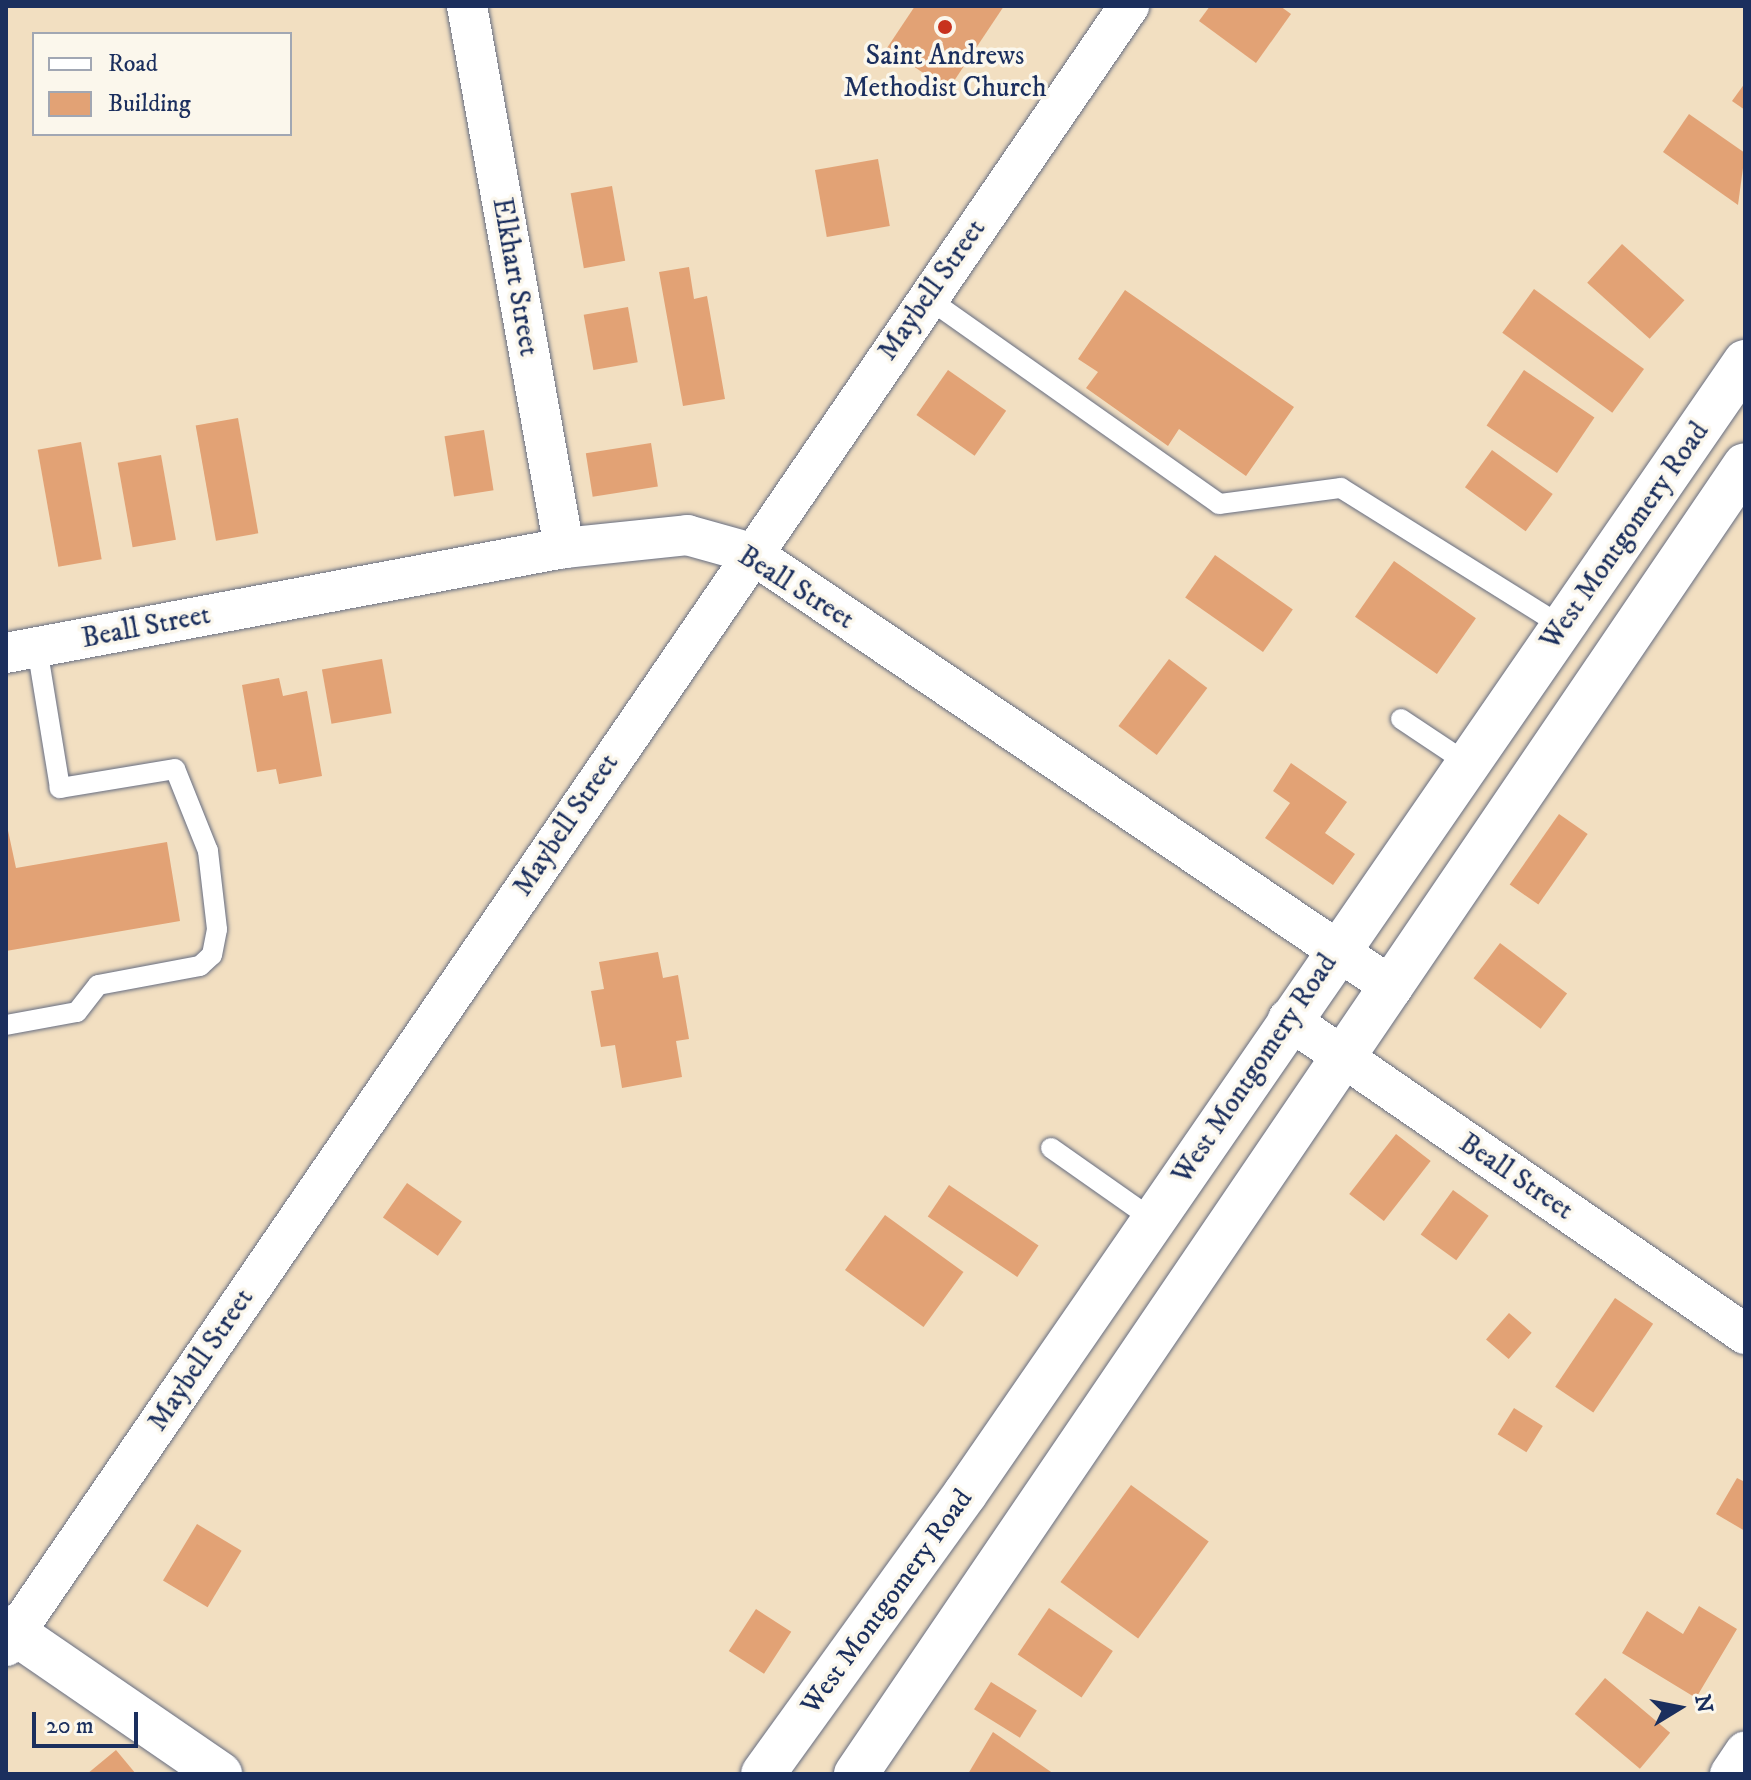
<!DOCTYPE html>
<html>
<head>
<meta charset="utf-8">
<style>
	body { margin:0 }
	#map { position:relative; width:1751px; height:1780px; overflow:hidden; background:#f2dfc1; font-family:"IM FELL DW Pica",serif }
	div>[style] { position:absolute }
	.building>* { inset:0; background:#e2a275; transform-origin:0 0 }
	.roads { filter:drop-shadow(0 0 2px #666d81) drop-shadow(0 0 2px #666d81) }
	.lane>* { height:20px; margin:-10px; padding:0 10px; transform-origin:10px; border-radius:10px; background:#fff }
	.street>* { height:40px; margin:-20px; padding:0 20px; transform-origin:20px; border-radius:20px; background:#fff }
	.secondary>* { height:44px; margin:-22px; padding:0 22px; transform-origin:22px; border-radius:22px; background:#fff }
	.dots>* { width:22px; height:22px; translate:-50% -50%; box-sizing:border-box; border:4px solid #fbf7ec; border-radius:50% }
	span { translate:-50% -50%; white-space:nowrap; text-align:center; line-height:1.15; -webkit-text-stroke:7px #fbf7ec; paint-order:stroke }
	.poi-label { font-size:28px; color:#1b2f5e }
	.street-label { font-size:28px; color:#1b2f5e }
	.frame { position:absolute; inset:0; border:8px solid #1b2f5e; pointer-events:none }
	.legend { position:absolute; left:32px; top:32px; width:260px; height:104px; box-sizing:border-box; background:#fbf7ec; border:2px solid #a1a7b3; margin:0; padding:10px 14px; list-style:none; font-size:24px; color:#1b2f5e }
	.legend li { display:flex; align-items:center; gap:16px; height:40px }
	.legend b { width:40px; border:2px solid #a1a7b3 }
	.north { position:absolute; left:1639px; top:1668px; width:80px; height:80px; -webkit-text-stroke:6px #fbf7ec; paint-order:stroke; rotate:80deg; font-size:22px; font-weight:700; line-height:32px; text-align:center; color:#1b2f5e }
	.north::after { content:''; display:block; margin:auto; width:28px; height:36px; background:#1b2f5e; clip-path:polygon(50% 0,100% 100%,50% 72%,0 100%) }
	.scale { position:absolute; left:32px; top:1712px; width:106px; height:36px; box-sizing:border-box; border:4px solid #1b2f5e; border-top:0; padding-left:10px; font-size:24px; line-height:28px; white-space:nowrap; color:#1b2f5e; -webkit-text-stroke:6px #fbf7ec; paint-order:stroke }
</style>
</head>
<body>
<div id="map">
	<div class="building">
		<div style="clip-path:polygon(915px 6px,1004px 6px,948px 90px,887px 48px)"></div>
		<div style="clip-path:polygon(1210px 6px,1280px 6px,1291px 14px,1256px 63px,1199px 21px)"></div>
		<div style="clip-path:polygon(1745px 83px,1745px 110px,1732px 101px)"></div>
		<div style="clip-path:polygon(1689px 114px,1745px 153px,1738px 205px,1663px 152px)"></div>
		<div style="left:878px;top:159px;width:68px;height:64px;rotate:80deg"></div>
		<div style="left:612px;top:186px;width:76px;height:42px;rotate:80deg"></div>
		<div style="left:1622px;top:244px;width:84px;height:52px;rotate:42deg"></div>
		<div style="clip-path:polygon(689px 267px,694px 299px,707px 296px,725px 399px,683px 406px,659px 272px)"></div>
		<div style="left:1534px;top:289px;width:136px;height:54px;rotate:36deg"></div>
		<div style="clip-path:polygon(1125px 290px,1294px 407px,1246px 476px,1179px 429px,1168px 446px,1086px 388px,1098px 372px,1078px 359px)"></div>
		<div style="left:628px;top:307px;width:56px;height:45px;rotate:80deg"></div>
		<div style="left:948px;top:370px;width:71px;height:55px;rotate:35deg"></div>
		<div style="left:1524px;top:370px;width:85px;height:67px;rotate:34deg"></div>
		<div style="left:238px;top:418px;width:117px;height:43px;rotate:80deg"></div>
		<div style="left:484px;top:430px;width:61px;height:40px;rotate:81deg"></div>
		<div style="left:81px;top:442px;width:119px;height:44px;rotate:80deg"></div>
		<div style="left:651px;top:443px;width:44px;height:66px;rotate:81deg"></div>
		<div style="left:1492px;top:450px;width:75px;height:46px;rotate:36deg"></div>
		<div style="left:161px;top:455px;width:86px;height:44px;rotate:80deg"></div>
		<div style="left:1215px;top:555px;width:95px;height:52px;rotate:35deg"></div>
		<div style="left:1394px;top:561px;width:100px;height:68px;rotate:35deg"></div>
		<div style="left:382px;top:659px;width:55px;height:61px;rotate:80deg"></div>
		<div style="left:1169px;top:659px;width:48px;height:84px;rotate:37deg"></div>
		<div style="clip-path:polygon(279px 678px,283px 696px,307px 691px,322px 776px,279px 784px,276px 769px,257px 772px,242px 685px)"></div>
		<div style="clip-path:polygon(1291px 763px,1347px 802px,1325px 833px,1355px 854px,1333px 885px,1265px 838px,1290px 803px,1273px 791px)"></div>
		<div style="left:1559px;top:814px;width:35px;height:86px;rotate:35deg"></div>
		<div style="clip-path:polygon(6px 821px,16px 868px,167px 842px,180px 921px,6px 951px)"></div>
		<div style="left:1500px;top:943px;width:84px;height:44px;rotate:37deg"></div>
		<div style="clip-path:polygon(658px 952px,663px 978px,678px 975px,689px 1039px,676px 1041px,682px 1077px,622px 1088px,615px 1045px,601px 1047px,591px 991px,604px 989px,599px 962px)"></div>
		<div style="left:1396px;top:1134px;width:44px;height:76px;rotate:38deg"></div>
		<div style="left:407px;top:1183px;width:67px;height:42px;rotate:35deg"></div>
		<div style="left:949px;top:1185px;width:108px;height:38px;rotate:34deg"></div>
		<div style="left:1453px;top:1190px;width:44px;height:55px;rotate:36deg"></div>
		<div style="left:885px;top:1215px;width:97px;height:68px;rotate:36deg"></div>
		<div style="left:1615px;top:1298px;width:46px;height:107px;rotate:34deg"></div>
		<div style="left:1509px;top:1313px;width:30px;height:35px;rotate:41deg"></div>
		<div style="left:1514px;top:1408px;width:34px;height:31px;rotate:32deg"></div>
		<div style="clip-path:polygon(1737px 1478px,1745px 1482px,1745px 1531px,1716px 1514px)"></div>
		<div style="left:1131px;top:1485px;width:96px;height:120px;rotate:36deg"></div>
		<div style="left:197px;top:1524px;width:52px;height:66px;rotate:31deg"></div>
		<div style="clip-path:polygon(1699px 1606px,1737px 1629px,1696px 1698px,1622px 1653px,1647px 1611px,1683px 1634px)"></div>
		<div style="left:1049px;top:1608px;width:77px;height:56px;rotate:34deg"></div>
		<div style="left:756px;top:1609px;width:42px;height:50px;rotate:33deg"></div>
		<div style="left:1605px;top:1678px;width:85px;height:47px;rotate:40deg"></div>
		<div style="left:991px;top:1682px;width:54px;height:32px;rotate:32deg"></div>
		<div style="clip-path:polygon(993px 1732px,1054px 1774px,968px 1774px)"></div>
		<div style="clip-path:polygon(116px 1750px,136px 1774px,87px 1774px)"></div>
	</div>
	<div class="roads">
		<div class="lane">
			<div style="left:926px;top:297px;width:359px;rotate:35.2deg"></div>
			<div style="left:1219px;top:504px;width:123px;rotate:-7.5deg"></div>
			<div style="left:1341px;top:488px;width:261px;rotate:32deg"></div>
			<div style="left:1401px;top:719px;width:79px;rotate:33.7deg"></div>
			<div style="left:6px;top:1025px;width:72px;rotate:-10.4deg"></div>
			<div style="left:77px;top:1012px;width:34px;rotate:-52deg"></div>
			<div style="left:98px;top:985px;width:104px;rotate:-10.6deg"></div>
			<div style="left:200px;top:966px;width:16px;rotate:-43deg"></div>
			<div style="left:212px;top:955px;width:26px;rotate:-79deg"></div>
			<div style="left:217px;top:929px;width:79px;rotate:-96.6deg"></div>
			<div style="left:208px;top:851px;width:88px;rotate:-111.9deg"></div>
			<div style="left:175px;top:769px;width:117px;rotate:170.6deg"></div>
			<div style="left:60px;top:788px;width:142px;rotate:-99.3deg"></div>
			<div style="left:1051px;top:1148px;width:123px;rotate:35.1deg"></div>
		</div>
		<div class="street">
			<div style="left:467px;top:6px;width:551px;rotate:79.85deg"></div>
			<div style="left:6px;top:653px;width:568px;rotate:-10.66deg"></div>
			<div style="left:564px;top:548px;width:124px;rotate:-6deg"></div>
			<div style="left:687px;top:535px;width:66px;rotate:15.7deg"></div>
			<div style="left:751px;top:553px;width:775px;rotate:34.12deg"></div>
			<div style="left:1288px;top:1019px;width:555px;rotate:34.58deg"></div>
			<div style="left:6px;top:1646px;width:1988px;rotate:-55.6deg"></div>
			<div style="left:1730px;top:1774px;width:27px;rotate:-56deg"></div>
		</div>
		<div class="secondary">
			<div style="left:6px;top:1627px;width:260px;rotate:34.5deg"></div>
			<div style="left:763px;top:1774px;width:345px;rotate:-54.2deg"></div>
			<div style="left:965px;top:1494px;width:1375px;rotate:-55.43deg"></div>
			<div style="left:856px;top:1774px;width:1582px;rotate:-55.82deg"></div>
		</div>
	</div>
	<div class="dots">
		<div style="left:945px;top:27px;background:#c8321e"></div>
	</div>
	<div class="poi-label">
		<span style="left:945px;top:72px">Saint Andrews<br>Methodist Church</span>
	</div>
	<div class="street-label">
		<span style="left:515px;top:277px;rotate:80deg">Elkhart Street</span>
		<span style="left:932px;top:290px;rotate:-55deg">Maybell Street</span>
		<span style="left:1625px;top:536px;rotate:-55deg">West Montgomery Road</span>
		<span style="left:796px;top:588px;rotate:32deg">Beall Street</span>
		<span style="left:146px;top:627px;rotate:-11deg">Beall Street</span>
		<span style="left:566px;top:825px;rotate:-56deg">Maybell Street</span>
		<span style="left:1255px;top:1069px;rotate:-56deg">West Montgomery Road</span>
		<span style="left:1516px;top:1177px;rotate:34deg">Beall Street</span>
		<span style="left:201px;top:1360px;rotate:-56deg">Maybell Street</span>
		<span style="left:887px;top:1602px;rotate:-54deg">West Montgomery Road</span>
	</div>
	<div class="frame"></div>
	<ul class="legend">
	<li><b style="height:10px;background:#fff"></b>Road</li>
	<li><b style="height:22px;background:#e2a275"></b>Building</li>
	</ul>
	<div class="north">N</div>
	<div class="scale">20 m</div>
</div>
</body>
</html>
